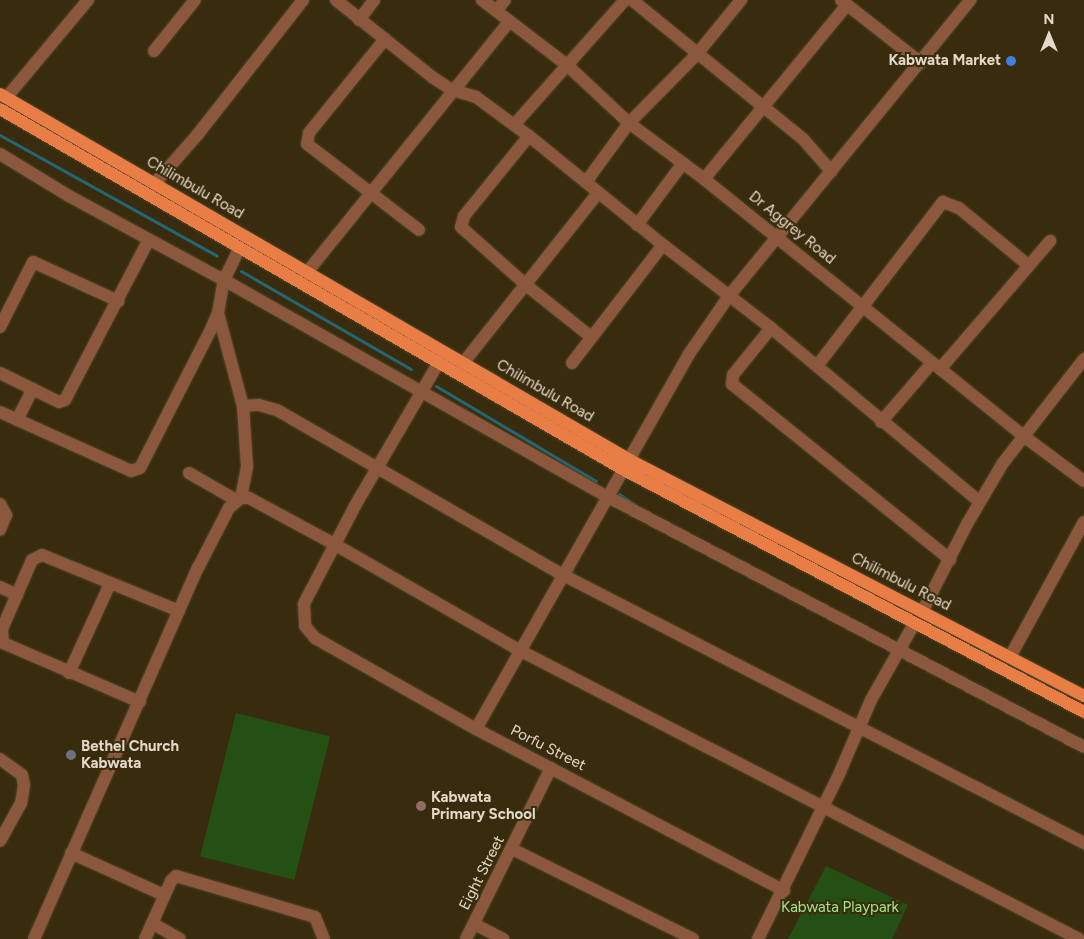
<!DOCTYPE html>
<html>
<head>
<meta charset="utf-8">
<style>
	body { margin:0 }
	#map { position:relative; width:1084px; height:939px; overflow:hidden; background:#392b0d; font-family:Figtree,sans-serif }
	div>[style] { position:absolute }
	.green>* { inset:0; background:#255014; transform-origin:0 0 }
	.stream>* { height:3px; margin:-1.5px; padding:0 1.5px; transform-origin:1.5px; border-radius:1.5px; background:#246774 }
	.roads { filter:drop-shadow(0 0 1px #54472b) drop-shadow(0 0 1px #54472b) }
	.minor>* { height:12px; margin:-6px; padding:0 6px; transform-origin:6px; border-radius:6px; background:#8b583e }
	.major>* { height:12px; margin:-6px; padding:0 6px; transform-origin:6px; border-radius:6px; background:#e87e45 }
	.dots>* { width:14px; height:14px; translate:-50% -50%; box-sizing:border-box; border:2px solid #392b0d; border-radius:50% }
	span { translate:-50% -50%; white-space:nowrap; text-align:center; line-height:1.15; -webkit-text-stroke:4px #392b0d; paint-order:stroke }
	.poi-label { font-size:15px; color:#e2d9c8; font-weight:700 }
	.right { translate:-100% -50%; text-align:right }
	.left { translate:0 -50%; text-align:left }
	.street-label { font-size:15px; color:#e2d9c8 }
	.park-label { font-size:15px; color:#a0e788 }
	.north { position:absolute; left:1024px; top:10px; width:50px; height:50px; -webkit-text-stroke:4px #392b0d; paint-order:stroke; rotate:0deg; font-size:14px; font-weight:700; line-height:20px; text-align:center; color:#e2d9c8 }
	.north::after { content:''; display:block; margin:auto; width:18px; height:22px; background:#e2d9c8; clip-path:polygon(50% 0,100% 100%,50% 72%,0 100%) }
</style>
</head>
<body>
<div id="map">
	<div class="green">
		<div style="left:236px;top:713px;width:97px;height:148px;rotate:14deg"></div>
		<div style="clip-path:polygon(826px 866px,908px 905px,892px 939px,788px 939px)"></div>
	</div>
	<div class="stream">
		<div style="left:0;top:135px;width:248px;rotate:29.1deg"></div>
		<div style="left:241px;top:271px;width:196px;rotate:30deg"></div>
		<div style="left:436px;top:386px;width:186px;rotate:30.7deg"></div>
		<div style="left:619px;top:494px;width:20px;rotate:33deg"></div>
	</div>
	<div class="roads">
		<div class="minor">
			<div style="left:336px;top:0;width:123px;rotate:38.7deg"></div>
			<div style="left:432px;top:77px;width:24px;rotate:33deg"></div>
			<div style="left:452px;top:90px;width:25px;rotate:16deg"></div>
			<div style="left:476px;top:97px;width:66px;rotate:36.3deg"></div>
			<div style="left:529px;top:136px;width:173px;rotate:39.1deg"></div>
			<div style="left:663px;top:245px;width:136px;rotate:37.5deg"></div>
			<div style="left:771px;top:328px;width:271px;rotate:39.8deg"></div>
			<div style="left:482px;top:0;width:107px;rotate:37.4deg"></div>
			<div style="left:567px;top:65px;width:85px;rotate:43.1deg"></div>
			<div style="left:629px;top:123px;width:94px;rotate:36.7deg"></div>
			<div style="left:704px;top:179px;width:408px;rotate:38.8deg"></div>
			<div style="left:1022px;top:435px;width:77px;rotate:36.6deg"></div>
			<div style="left:632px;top:0;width:220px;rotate:39.1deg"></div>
			<div style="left:803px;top:139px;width:43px;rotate:48.8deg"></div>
			<div style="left:841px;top:0;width:102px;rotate:38.2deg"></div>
			<div style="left:496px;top:11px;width:14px;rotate:-51deg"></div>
			<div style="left:359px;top:20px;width:25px;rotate:-53deg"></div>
			<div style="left:385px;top:39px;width:121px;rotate:129deg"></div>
			<div style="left:309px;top:133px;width:11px;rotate:100deg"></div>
			<div style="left:307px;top:144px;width:141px;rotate:37.5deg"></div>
			<div style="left:154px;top:51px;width:65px;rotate:-51.2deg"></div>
			<div style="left:6px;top:98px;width:128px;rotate:-50.1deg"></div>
			<div style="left:514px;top:125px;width:167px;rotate:-48.4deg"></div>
			<div style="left:529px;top:136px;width:103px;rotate:129.1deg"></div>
			<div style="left:464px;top:216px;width:11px;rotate:105deg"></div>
			<div style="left:461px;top:227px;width:87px;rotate:41.7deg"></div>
			<div style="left:526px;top:285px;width:82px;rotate:38.6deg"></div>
			<div style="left:0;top:154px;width:81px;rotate:31.3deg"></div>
			<div style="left:69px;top:196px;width:176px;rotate:28.5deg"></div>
			<div style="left:224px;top:280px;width:443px;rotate:29.5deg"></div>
			<div style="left:610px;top:498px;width:535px;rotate:27.71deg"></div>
			<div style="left:704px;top:179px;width:225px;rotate:-50.6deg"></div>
			<div style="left:586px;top:182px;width:73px;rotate:-53.9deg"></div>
			<div style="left:629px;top:123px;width:97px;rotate:-45.4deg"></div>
			<div style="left:697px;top:54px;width:70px;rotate:-50.8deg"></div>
			<div style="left:155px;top:183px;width:65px;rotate:-48.7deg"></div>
			<div style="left:198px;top:134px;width:170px;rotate:-51.9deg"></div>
			<div style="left:637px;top:225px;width:77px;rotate:-53.4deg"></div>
			<div style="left:308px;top:271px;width:321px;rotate:-51.1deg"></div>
			<div style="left:218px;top:313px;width:96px;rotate:75deg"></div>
			<div style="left:243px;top:406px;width:61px;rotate:86.2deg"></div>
			<div style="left:247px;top:467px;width:32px;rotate:101deg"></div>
			<div style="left:0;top:327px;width:73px;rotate:-63.1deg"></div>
			<div style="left:33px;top:262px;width:94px;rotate:24.6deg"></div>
			<div style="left:771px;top:328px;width:60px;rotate:129deg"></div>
			<div style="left:733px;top:375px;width:9px;rotate:96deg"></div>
			<div style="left:732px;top:384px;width:280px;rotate:38.8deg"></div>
			<div style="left:439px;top:362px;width:167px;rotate:120.3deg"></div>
			<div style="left:355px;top:506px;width:95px;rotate:117.6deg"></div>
			<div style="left:311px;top:590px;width:16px;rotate:117deg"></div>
			<div style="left:304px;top:604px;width:22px;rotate:87deg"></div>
			<div style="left:305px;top:626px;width:16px;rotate:50deg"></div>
			<div style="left:315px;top:638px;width:185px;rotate:29.5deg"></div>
			<div style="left:476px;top:729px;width:348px;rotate:27.7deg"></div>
			<div style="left:464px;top:362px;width:216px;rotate:-51.6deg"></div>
			<div style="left:572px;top:363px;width:149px;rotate:-52.4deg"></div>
			<div style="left:817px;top:366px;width:207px;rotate:-52.5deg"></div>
			<div style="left:943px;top:202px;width:17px;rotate:21deg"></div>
			<div style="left:959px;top:208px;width:89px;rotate:39.6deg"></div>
			<div style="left:940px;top:369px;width:169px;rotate:-49.3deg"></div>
			<div style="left:0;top:373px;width:66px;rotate:26.2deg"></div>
			<div style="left:59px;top:402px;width:6px;rotate:-18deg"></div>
			<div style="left:65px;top:400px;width:179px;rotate:-62.4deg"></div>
			<div style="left:243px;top:406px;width:16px;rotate:-4deg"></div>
			<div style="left:259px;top:405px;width:19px;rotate:16deg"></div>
			<div style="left:277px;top:410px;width:332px;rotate:30deg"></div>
			<div style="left:565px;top:576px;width:584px;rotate:27.22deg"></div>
			<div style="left:0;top:412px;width:144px;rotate:24.2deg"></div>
			<div style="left:131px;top:471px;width:9px;rotate:-18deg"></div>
			<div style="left:140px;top:468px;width:156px;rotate:-62.9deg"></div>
			<div style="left:211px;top:329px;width:17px;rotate:-66deg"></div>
			<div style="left:218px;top:313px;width:34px;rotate:-80deg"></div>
			<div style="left:224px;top:280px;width:34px;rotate:-64deg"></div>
			<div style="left:17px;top:420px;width:35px;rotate:-63deg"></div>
			<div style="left:881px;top:422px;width:78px;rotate:-49.2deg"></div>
			<div style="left:189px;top:473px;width:54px;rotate:29.9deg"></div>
			<div style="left:0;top:504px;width:13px;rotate:61deg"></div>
			<div style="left:6px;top:515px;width:16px;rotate:112deg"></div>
			<div style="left:0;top:587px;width:19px;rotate:25deg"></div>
			<div style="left:922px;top:612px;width:99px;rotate:-62.9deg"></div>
			<div style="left:967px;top:524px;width:71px;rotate:-59.5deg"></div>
			<div style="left:1003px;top:463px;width:132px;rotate:-52.1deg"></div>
			<div style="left:1010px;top:657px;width:154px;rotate:-61.3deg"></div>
			<div style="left:69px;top:673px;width:98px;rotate:-65.3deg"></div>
			<div style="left:140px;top:702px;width:149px;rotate:-156.7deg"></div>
			<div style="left:3px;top:643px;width:14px;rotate:-94deg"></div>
			<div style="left:2px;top:629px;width:75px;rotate:-66.5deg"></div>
			<div style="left:32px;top:560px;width:11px;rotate:-27deg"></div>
			<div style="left:42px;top:555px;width:148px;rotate:22.2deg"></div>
			<div style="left:476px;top:729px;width:431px;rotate:-60.4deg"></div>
			<div style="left:689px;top:354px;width:70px;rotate:-55.4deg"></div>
			<div style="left:729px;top:296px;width:382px;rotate:-50.8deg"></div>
			<div style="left:0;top:759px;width:27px;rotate:36deg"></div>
			<div style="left:22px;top:775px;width:10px;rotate:79deg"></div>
			<div style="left:24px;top:785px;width:18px;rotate:99deg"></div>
			<div style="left:21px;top:803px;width:43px;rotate:118.9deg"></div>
			<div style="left:512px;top:849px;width:202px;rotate:26.4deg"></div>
			<div style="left:71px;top:853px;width:102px;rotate:24.3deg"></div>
			<div style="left:152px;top:923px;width:32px;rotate:30deg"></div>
			<div style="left:474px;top:924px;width:33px;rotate:27deg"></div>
			<div style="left:34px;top:939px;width:406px;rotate:-66.2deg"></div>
			<div style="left:198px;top:568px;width:68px;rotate:-62.7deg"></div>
			<div style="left:229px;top:508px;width:16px;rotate:-40deg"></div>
			<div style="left:241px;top:498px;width:8px"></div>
			<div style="left:249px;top:498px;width:97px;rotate:28.4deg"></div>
			<div style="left:334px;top:544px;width:213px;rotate:29.8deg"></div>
			<div style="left:519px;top:650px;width:630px;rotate:27.3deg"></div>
			<div style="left:145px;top:939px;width:64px;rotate:-65.9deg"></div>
			<div style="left:171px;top:881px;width:7px;rotate:-45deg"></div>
			<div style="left:176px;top:876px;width:145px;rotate:16.4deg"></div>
			<div style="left:315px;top:917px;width:24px;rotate:68deg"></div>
			<div style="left:466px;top:939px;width:191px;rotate:-63.6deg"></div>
			<div style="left:758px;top:939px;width:186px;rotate:-63.8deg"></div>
			<div style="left:840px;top:772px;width:78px;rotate:-66.7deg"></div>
			<div style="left:871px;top:700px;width:87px;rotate:-60.5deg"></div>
		</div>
		<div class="major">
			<div style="left:0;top:94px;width:729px;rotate:30.15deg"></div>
			<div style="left:630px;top:460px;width:512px;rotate:27.47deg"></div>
			<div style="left:0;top:109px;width:721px;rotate:30.05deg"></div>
			<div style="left:624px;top:470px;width:520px;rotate:27.75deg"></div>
		</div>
	</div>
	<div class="dots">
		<div style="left:1011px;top:61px;background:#3f7fe0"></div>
		<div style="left:71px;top:755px;background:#6b7280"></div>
		<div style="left:421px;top:806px;background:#8d6e63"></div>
	</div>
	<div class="poi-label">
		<span class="right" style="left:1001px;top:61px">Kabwata Market</span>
		<span class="left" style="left:81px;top:755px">Bethel Church<br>Kabwata</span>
		<span class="left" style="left:431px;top:806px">Kabwata<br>Primary School</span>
	</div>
	<div class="street-label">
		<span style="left:195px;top:188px;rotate:30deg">Chilimbulu Road</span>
		<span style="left:792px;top:228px;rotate:39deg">Dr Aggrey Road</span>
		<span style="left:545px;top:391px;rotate:30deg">Chilimbulu Road</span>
		<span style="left:901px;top:582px;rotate:27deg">Chilimbulu Road</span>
		<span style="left:548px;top:748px;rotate:27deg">Porfu Street</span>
		<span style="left:482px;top:873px;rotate:-63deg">Eight Street</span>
	</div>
	<div class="park-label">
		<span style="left:840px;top:908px">Kabwata Playpark</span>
	</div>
	<div class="north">N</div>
</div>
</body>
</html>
